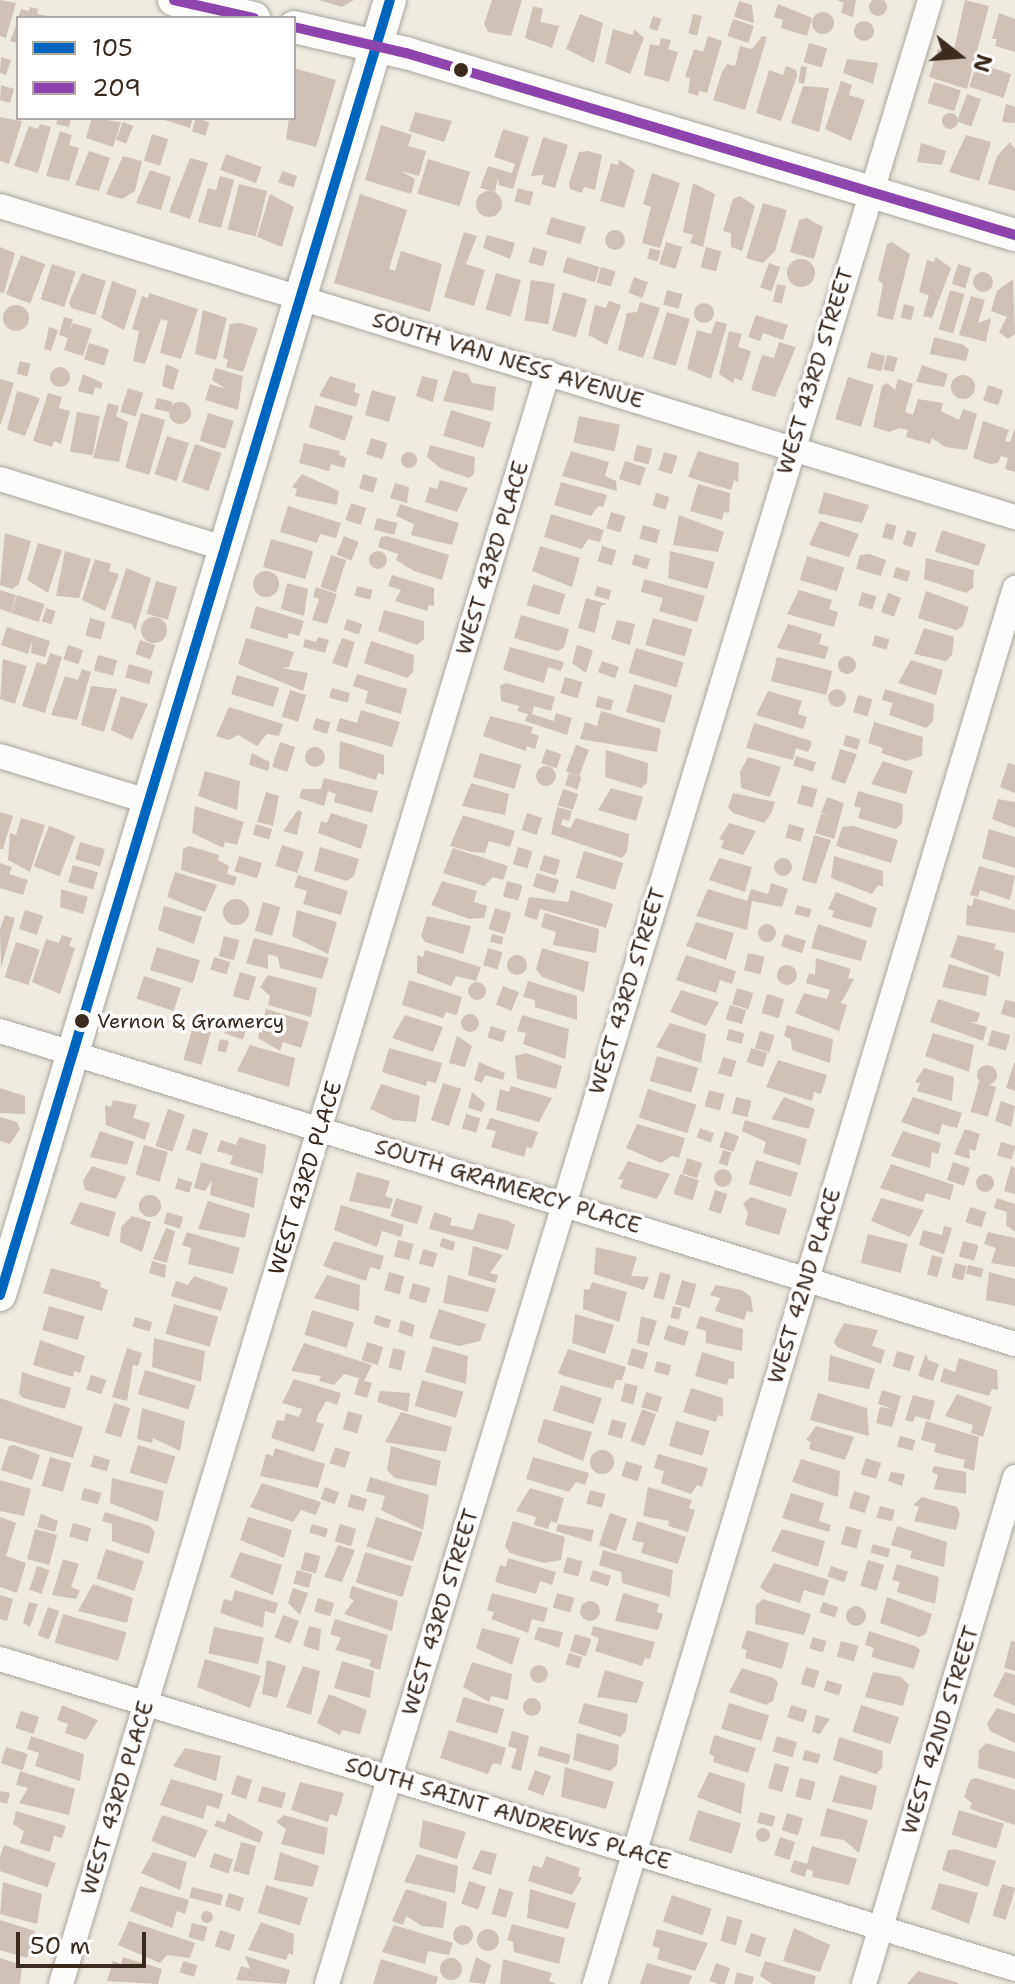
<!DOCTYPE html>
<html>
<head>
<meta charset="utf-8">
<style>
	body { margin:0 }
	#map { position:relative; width:1015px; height:1984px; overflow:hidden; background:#eeeae0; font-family:"Shantell Sans",sans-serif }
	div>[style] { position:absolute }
	.building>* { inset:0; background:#d0c1b6; transform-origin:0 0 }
	.round { border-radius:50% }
	.roads { filter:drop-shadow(0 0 2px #aaa69f) drop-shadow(0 0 2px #aaa69f) }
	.minor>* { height:24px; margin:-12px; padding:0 12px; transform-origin:12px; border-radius:12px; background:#fcfcfa }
	.major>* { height:32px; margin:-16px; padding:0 16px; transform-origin:16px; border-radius:16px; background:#fcfcfa }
	.bus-1>* { height:10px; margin:-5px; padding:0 5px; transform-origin:5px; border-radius:5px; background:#0065bd }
	.bus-2>* { height:10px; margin:-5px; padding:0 5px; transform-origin:5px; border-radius:5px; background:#8e44ad }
	.dots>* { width:22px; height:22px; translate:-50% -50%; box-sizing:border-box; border:4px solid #fff; border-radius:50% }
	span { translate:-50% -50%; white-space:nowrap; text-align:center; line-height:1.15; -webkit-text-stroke:7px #fff; paint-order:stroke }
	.bus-label { font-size:20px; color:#3b2a1e }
	.left { translate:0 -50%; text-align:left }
	.street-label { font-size:22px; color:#3b2a1e }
	.legend { position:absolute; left:16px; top:16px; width:280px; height:104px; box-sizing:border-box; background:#fff; border:2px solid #b1aaa5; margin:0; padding:10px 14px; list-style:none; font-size:24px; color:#3b2a1e }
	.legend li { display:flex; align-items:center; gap:16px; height:40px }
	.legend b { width:40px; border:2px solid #b1aaa5 }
	.north { position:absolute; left:919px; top:16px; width:80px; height:80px; -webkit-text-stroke:6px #fff; paint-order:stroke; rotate:107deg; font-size:22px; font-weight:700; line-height:32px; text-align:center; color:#3b2a1e }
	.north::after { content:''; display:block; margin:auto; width:28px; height:36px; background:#3b2a1e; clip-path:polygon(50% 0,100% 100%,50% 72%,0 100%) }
	.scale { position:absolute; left:16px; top:1932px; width:130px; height:36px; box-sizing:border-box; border:4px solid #3b2a1e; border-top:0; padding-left:10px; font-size:24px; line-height:28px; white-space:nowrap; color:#3b2a1e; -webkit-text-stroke:6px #fff; paint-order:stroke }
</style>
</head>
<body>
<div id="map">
	<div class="building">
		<div class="round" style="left:869px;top:-2px;width:18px;height:18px"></div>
		<div style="clip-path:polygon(0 0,16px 3px,6px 38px,0 36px)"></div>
		<div style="clip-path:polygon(319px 0,354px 0,342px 7px)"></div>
		<div style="clip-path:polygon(492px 0,522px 0,511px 36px,488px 32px,484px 24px)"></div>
		<div style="clip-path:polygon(837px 0,856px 0,853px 17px,841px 13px,844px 3px)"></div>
		<div style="clip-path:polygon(965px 0,989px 6px,967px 89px,929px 77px,938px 49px,953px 54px)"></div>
		<div style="clip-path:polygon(739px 1px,752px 5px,754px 23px,734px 17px)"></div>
		<div style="clip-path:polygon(778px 4px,812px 18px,807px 36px,781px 28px,783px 20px,774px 17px)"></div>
		<div style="clip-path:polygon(533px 6px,543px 9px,540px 22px,559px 26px,552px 48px,525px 38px)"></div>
		<div style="clip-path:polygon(30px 7px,38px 9px,37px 14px,60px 18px,18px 18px,21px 9px,29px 11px)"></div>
		<div class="round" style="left:812px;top:12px;width:22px;height:22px"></div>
		<div style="clip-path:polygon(999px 13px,1015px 19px,1015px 52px,995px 46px,997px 39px,992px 39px)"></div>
		<div style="clip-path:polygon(580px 14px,603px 23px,594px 63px,566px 49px)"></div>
		<div style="left:693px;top:14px;width:9px;height:20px;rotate:13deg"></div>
		<div style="left:653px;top:16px;width:9px;height:13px;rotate:18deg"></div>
		<div style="left:733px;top:19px;width:22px;height:18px;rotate:18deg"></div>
		<div style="clip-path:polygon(18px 20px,18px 43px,10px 41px)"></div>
		<div class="round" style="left:854px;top:21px;width:20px;height:20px"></div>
		<div style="clip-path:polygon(613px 29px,633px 35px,634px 29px,644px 38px,630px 74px,605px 63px)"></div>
		<div style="clip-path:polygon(708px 36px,722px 41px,707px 93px,699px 91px,698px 96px,688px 93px,690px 78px,685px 77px,694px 49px,703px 52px)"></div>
		<div style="clip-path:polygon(762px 36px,767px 37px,745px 110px,713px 100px,722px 72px,727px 64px,735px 66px,740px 46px,752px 49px)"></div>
		<div style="clip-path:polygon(661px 38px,671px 40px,668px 49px,678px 52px,669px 82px,644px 75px,650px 44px,659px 46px)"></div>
		<div style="left:809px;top:43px;width:19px;height:20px;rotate:16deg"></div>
		<div style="clip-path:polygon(1px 57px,11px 60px,6px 75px,0 73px)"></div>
		<div style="clip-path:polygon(847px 59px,878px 63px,873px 84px,843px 73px)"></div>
		<div style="left:977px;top:63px;width:36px;height:25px;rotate:18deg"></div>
		<div style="clip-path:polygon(786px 66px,796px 70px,797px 76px,781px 121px,756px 113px,769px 70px,783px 75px)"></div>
		<div style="left:801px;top:66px;width:6px;height:17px;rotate:9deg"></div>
		<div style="clip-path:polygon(294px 68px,336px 80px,316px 147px,286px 139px,289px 118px,294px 118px)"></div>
		<div style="clip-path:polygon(841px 81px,852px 85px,849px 95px,865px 100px,851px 141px,825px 129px)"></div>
		<div style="left:934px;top:82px;width:28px;height:22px;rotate:17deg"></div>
		<div style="clip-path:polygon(1px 85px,14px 89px,10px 103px,0 100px)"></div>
		<div style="clip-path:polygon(803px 86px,829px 88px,819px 132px,791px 123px)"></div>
		<div style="left:967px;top:94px;width:15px;height:29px;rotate:20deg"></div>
		<div style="clip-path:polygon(1006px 104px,1015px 107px,1015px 123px,1002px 122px)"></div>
		<div style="clip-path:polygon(415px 112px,452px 121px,444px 142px,409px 131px)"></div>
		<div class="round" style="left:942px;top:113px;width:16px;height:16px"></div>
		<div style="clip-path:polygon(0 117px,22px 121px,9px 164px,0 161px)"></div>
		<div style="clip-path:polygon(58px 118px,71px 118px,69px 127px,56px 124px)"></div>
		<div style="clip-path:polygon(92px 118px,121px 122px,113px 147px,86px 138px)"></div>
		<div style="clip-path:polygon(158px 118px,193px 118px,190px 128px)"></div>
		<div style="left:196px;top:118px;width:14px;height:14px;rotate:17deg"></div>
		<div style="left:123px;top:122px;width:11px;height:19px;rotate:22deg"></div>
		<div style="clip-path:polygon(40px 124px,51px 127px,38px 173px,14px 166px,29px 126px,38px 129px)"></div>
		<div style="clip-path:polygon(381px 125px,412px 135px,408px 146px,426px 151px,419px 176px,401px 171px,415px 179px,411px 194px,365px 180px)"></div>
		<div style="clip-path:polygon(503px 129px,529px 137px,513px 189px,499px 185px,498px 177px,495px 192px,480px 188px,488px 166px,512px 173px,515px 164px,494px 157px)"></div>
		<div style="clip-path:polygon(60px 131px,72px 135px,69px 145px,79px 148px,69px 181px,46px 176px)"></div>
		<div style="left:152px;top:134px;width:17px;height:28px;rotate:17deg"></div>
		<div style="clip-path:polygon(966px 135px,991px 142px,979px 181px,949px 172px)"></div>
		<div style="clip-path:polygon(543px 137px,568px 145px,555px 188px,541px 184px,544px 175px,531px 176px)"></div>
		<div style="clip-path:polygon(1010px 142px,1015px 149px,1015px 191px,988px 184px,997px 156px)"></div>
		<div style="clip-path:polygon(921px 143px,946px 151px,942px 165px,917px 162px)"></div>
		<div style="clip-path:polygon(89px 151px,110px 158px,99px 191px,75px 185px)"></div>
		<div style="clip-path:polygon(588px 151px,602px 155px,595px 190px,584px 187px,582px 193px,570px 189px,569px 183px,579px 152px)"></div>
		<div style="left:226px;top:154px;width:38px;height:17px;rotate:20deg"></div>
		<div style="clip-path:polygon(123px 156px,142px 161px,135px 191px,122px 199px,106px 194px)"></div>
		<div style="clip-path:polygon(190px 158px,208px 163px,190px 219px,169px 212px)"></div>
		<div style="left:428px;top:159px;width:44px;height:36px;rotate:17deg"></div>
		<div style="clip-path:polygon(619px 160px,635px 170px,624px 208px,600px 201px,611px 163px,618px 165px)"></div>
		<div style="clip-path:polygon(150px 170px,171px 177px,161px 210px,136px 203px)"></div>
		<div style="left:282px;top:171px;width:16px;height:12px;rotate:18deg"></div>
		<div style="clip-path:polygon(652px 173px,680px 183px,660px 248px,642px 243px,651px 207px,643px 204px)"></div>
		<div style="clip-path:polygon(220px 176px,234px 180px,221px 228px,198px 222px,208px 188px,216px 190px)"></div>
		<div style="clip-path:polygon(693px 183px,715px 194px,703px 247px,690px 243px,693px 235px,683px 232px)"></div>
		<div style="left:239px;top:184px;width:29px;height:47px;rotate:14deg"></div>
		<div style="left:518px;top:188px;width:16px;height:14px;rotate:15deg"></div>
		<div class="round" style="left:476px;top:191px;width:26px;height:26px"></div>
		<div style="clip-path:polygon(270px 194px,294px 207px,282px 247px,257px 237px)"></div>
		<div style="clip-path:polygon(360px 194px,407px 210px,389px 269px,395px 271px,401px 251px,442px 264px,430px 312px,334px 283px)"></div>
		<div style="clip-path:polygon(740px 196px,755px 206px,742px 251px,731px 247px,731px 233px,723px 231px,733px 199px)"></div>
		<div style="clip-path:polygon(763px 203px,787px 210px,775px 251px,763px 263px,746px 258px)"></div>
		<div style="left:551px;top:217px;width:36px;height:18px;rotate:16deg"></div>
		<div style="clip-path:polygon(807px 218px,823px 227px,814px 259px,790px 252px,799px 220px)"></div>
		<div class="round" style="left:605px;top:230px;width:20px;height:20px"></div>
		<div style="clip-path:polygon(464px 232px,477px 236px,466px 264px,485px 270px,474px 306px,444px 297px)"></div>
		<div style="clip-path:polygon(487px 235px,515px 243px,510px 259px,483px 248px)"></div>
		<div style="left:666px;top:242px;width:17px;height:23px;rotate:17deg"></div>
		<div style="clip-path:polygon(892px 242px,910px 254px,893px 320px,877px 316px,883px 284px,878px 280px,887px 244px)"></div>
		<div style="clip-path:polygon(0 247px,15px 253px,4px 293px,0 292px)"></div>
		<div style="left:533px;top:247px;width:15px;height:16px;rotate:16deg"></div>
		<div style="left:706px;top:247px;width:16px;height:21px;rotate:15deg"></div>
		<div style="left:650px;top:248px;width:11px;height:11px;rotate:15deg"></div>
		<div style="left:21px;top:255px;width:26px;height:42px;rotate:21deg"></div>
		<div style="left:567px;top:257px;width:34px;height:16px;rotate:17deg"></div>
		<div style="clip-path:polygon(936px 257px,951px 268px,932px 318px,923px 316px,929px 295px,919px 292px,927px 260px,934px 262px)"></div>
		<div class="round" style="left:787px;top:259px;width:28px;height:28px"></div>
		<div style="left:769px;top:263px;width:12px;height:26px;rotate:20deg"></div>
		<div style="left:52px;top:264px;width:25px;height:37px;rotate:18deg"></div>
		<div style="left:958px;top:264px;width:14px;height:21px;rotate:17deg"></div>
		<div style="left:601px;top:267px;width:15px;height:16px;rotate:16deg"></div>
		<div class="round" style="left:973px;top:272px;width:20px;height:20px"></div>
		<div style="clip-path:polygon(82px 273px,106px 281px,95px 315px,71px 308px,69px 302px)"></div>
		<div style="left:496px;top:273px;width:26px;height:38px;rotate:16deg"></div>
		<div style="left:634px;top:277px;width:15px;height:17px;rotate:20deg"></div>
		<div style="clip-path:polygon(1013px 279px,1015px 334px,1008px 339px,999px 332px,1007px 317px,991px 311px,997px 291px)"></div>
		<div style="left:531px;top:280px;width:24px;height:41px;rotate:9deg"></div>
		<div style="clip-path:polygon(112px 281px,137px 290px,124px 330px,101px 318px)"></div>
		<div style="left:777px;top:284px;width:9px;height:18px;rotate:13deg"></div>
		<div style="left:667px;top:290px;width:16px;height:15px;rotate:15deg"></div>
		<div style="left:950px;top:290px;width:15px;height:41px;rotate:16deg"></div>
		<div style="left:563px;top:292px;width:25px;height:40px;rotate:16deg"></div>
		<div style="clip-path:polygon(149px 293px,198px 309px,181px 359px,160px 353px,168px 321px,161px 319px,145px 364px,133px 361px,139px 331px,132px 329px,142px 296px,148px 298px)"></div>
		<div style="clip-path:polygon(971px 296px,985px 300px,978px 323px,991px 318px,986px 342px,959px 335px)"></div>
		<div style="clip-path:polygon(609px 301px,621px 305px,607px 345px,588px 335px,595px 305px,606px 308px)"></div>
		<div style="clip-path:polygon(640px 302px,660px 308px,643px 358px,618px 350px,627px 313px,637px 312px)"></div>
		<div class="round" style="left:694px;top:303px;width:20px;height:20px"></div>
		<div style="left:904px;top:304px;width:11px;height:14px;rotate:15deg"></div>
		<div class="round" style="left:3px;top:305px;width:26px;height:26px"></div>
		<div style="clip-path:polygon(203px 310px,227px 318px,216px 360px,195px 354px)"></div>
		<div style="left:667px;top:312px;width:24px;height:49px;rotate:17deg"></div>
		<div style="clip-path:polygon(756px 315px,788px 325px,783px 340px,763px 333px,760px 341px,748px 337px)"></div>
		<div style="clip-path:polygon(64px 317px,73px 319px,69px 332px,73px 323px,92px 329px,83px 356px,64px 350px,68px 338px,59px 335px)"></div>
		<div style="clip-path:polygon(716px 321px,727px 324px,711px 379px,687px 369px,697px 330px,711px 334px)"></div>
		<div style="clip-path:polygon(240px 323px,258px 328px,243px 372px,226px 367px,228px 360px,223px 358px,230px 324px)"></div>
		<div style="clip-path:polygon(49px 327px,58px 330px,51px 351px,44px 349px)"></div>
		<div style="clip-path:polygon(729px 331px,742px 334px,738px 347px,751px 351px,742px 381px,735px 378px,733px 383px,719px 374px)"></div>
		<div style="clip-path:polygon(934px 337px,964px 345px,969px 350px,966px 361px,930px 354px)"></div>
		<div style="clip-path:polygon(779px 342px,796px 347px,775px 397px,751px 390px,762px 355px,774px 358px)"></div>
		<div style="left:89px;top:343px;width:21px;height:17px;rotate:17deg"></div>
		<div style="left:871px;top:352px;width:15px;height:16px;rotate:16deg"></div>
		<div style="left:887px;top:355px;width:11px;height:15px;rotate:15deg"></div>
		<div style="left:20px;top:361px;width:11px;height:13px;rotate:15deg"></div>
		<div style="clip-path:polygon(166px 364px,179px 370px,173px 390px,162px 386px)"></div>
		<div style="clip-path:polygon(922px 365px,948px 374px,944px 387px,916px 382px)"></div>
		<div class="round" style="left:50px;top:367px;width:20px;height:20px"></div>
		<div style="clip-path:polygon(215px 368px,243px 376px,238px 410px,205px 400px,210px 384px,226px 389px,212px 380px)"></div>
		<div style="clip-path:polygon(453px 370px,468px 374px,472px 383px,496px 387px,493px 411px,443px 401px)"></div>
		<div style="clip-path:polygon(83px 374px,103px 383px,101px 389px,95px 387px,93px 395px,78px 391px)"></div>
		<div class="round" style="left:951px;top:375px;width:24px;height:24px"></div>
		<div style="clip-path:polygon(330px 376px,356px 384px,354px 392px,360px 394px,356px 407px,319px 396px)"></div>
		<div style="clip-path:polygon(422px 376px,438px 380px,433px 402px,416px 396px)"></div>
		<div style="left:848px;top:377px;width:27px;height:44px;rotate:17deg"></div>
		<div style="clip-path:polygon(0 379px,14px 383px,1px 424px,0 424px)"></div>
		<div style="clip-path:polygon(898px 379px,913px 384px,905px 412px,913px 415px,918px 399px,943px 403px,941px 411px,959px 420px,963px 409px,977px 414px,967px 450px,945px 447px,932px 438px,930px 444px,906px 437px,908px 430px,900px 428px,889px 432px,873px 427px,882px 386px,887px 383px,895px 390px)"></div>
		<div style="left:988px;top:385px;width:16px;height:16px;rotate:18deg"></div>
		<div style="left:128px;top:388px;width:16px;height:25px;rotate:18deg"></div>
		<div style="left:372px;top:390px;width:25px;height:26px;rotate:16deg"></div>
		<div style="clip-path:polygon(17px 391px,40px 398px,25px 436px,7px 430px)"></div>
		<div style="clip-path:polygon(48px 393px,62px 397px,59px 408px,70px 411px,61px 444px,54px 441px,52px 447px,33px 441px)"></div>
		<div style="left:157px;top:398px;width:16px;height:11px;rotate:14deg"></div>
		<div class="round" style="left:169px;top:402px;width:22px;height:22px"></div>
		<div style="clip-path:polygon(108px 403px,119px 406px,116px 416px,128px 422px,119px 462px,93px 458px)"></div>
		<div style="clip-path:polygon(315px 405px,353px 416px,345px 441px,309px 427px)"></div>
		<div style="left:451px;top:410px;width:42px;height:27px;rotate:17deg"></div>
		<div style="left:77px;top:412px;width:23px;height:40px;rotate:10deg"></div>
		<div style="left:141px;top:413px;width:25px;height:57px;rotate:16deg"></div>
		<div style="left:208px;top:413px;width:27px;height:29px;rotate:17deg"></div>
		<div style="left:579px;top:416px;width:42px;height:27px;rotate:12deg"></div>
		<div style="clip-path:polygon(983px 421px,1009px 430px,1005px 441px,1010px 442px,1015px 428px,1015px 472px,1005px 469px,1008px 458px,1001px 456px,998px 463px,990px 464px,973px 458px)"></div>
		<div style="left:167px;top:436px;width:23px;height:40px;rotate:18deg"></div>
		<div style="left:371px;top:438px;width:17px;height:17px;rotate:17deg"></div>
		<div style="clip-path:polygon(304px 443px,340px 451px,339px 455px,347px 458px,344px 468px,331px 464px,329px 471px,299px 463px)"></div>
		<div style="left:195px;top:444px;width:28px;height:40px;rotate:19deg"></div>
		<div style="clip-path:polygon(430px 445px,475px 457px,474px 474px,469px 478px,440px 468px,427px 457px)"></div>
		<div style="left:637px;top:445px;width:16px;height:16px;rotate:14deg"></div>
		<div style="clip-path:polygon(571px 451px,609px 462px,605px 476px,616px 481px,617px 491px,562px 476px)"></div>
		<div style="clip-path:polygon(698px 451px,739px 463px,738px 482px,734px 480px,731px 490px,688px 477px)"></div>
		<div class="round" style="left:401px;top:452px;width:16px;height:16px"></div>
		<div style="left:664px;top:452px;width:14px;height:19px;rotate:17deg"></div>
		<div style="left:625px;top:461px;width:22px;height:19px;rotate:18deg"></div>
		<div style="clip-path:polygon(302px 474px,339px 491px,337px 505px,295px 496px,297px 489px,292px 487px)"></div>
		<div style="left:363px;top:474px;width:15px;height:15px;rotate:16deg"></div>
		<div style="clip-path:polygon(440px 480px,468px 488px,457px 512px,425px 502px,430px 487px,437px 489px)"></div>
		<div style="clip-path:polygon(561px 482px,607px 495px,603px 507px,598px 506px,591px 516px,554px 505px)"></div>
		<div style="clip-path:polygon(395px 483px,409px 487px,407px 503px,390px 498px)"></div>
		<div style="clip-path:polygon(698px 484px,730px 493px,729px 513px,724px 512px,722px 520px,690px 511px)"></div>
		<div style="clip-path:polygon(824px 492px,869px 505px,862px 523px,818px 513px)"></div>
		<div style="left:656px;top:493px;width:14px;height:13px;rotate:17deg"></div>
		<div style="left:351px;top:503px;width:16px;height:18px;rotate:18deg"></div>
		<div style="clip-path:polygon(400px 504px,459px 523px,452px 545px,411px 535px,414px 524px,396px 516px)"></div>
		<div style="clip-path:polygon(288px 506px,341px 523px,336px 538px,320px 534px,317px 543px,280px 532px)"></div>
		<div style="left:611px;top:512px;width:15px;height:17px;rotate:16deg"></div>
		<div style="clip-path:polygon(551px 514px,604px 530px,600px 542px,588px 539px,582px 549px,544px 537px)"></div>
		<div style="clip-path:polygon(679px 515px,724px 532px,718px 552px,673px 545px)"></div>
		<div style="left:377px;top:518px;width:21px;height:12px;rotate:14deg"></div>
		<div style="clip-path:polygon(820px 521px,859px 534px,849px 557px,809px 545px)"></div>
		<div style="left:886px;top:523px;width:11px;height:15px;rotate:15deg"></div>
		<div style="left:643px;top:525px;width:18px;height:14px;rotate:16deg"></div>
		<div style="left:907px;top:530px;width:10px;height:15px;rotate:17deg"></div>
		<div style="left:942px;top:530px;width:46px;height:23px;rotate:18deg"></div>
		<div style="clip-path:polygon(5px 533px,31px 541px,19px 584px,12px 589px,0 585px)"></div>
		<div style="left:344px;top:536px;width:16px;height:20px;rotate:22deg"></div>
		<div style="clip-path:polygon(387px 536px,449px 555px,442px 580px,414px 571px,396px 560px,398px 554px,378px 547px,381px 537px)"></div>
		<div style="left:271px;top:539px;width:44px;height:29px;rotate:16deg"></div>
		<div style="clip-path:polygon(38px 543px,62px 550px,48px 593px,27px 580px)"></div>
		<div style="clip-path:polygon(540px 546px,580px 558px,572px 587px,532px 571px)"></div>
		<div style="left:602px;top:546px;width:15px;height:16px;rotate:16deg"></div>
		<div class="round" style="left:369px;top:551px;width:18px;height:18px"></div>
		<div style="clip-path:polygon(65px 551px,91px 559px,79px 598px,56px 596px)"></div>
		<div style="clip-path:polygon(670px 551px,715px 562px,707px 589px,668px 578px)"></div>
		<div style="left:635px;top:554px;width:16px;height:11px;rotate:18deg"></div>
		<div style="clip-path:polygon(869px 554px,886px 560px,881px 576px,856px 569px,860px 555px)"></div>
		<div style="left:331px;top:555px;width:16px;height:34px;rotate:18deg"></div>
		<div style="left:807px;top:556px;width:39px;height:25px;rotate:17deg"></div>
		<div style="clip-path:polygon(926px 558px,974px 570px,973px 588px,966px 593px,924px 579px)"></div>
		<div style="clip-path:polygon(95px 559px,111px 564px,109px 571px,119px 574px,105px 611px,82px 600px)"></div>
		<div style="left:896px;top:567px;width:15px;height:11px;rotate:16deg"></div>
		<div style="clip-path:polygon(126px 568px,151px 578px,135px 631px,132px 624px,111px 618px)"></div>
		<div class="round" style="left:253px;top:571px;width:26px;height:26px"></div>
		<div style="clip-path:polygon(392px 575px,434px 588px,434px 606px,429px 605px,427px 611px,395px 601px,401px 590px,388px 586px)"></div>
		<div style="clip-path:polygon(644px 579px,705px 596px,697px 622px,659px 611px,663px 598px,641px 592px)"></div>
		<div style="left:156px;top:581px;width:22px;height:34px;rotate:16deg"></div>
		<div style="clip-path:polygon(287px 583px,308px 589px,304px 616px,281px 609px)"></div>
		<div style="left:533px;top:584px;width:34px;height:22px;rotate:17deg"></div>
		<div style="left:357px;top:586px;width:16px;height:10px;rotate:14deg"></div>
		<div style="left:597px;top:586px;width:15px;height:10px;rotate:16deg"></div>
		<div style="clip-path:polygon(316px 587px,337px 594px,327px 624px,312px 620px,319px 599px,313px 597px)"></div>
		<div style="clip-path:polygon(0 590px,16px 595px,11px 613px,0 609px)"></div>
		<div style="clip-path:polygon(799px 590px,832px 600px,829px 609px,838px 612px,834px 627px,787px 614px)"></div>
		<div style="clip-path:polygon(926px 591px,969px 607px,963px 626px,956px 630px,918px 618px)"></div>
		<div style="left:862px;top:592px;width:15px;height:14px;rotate:16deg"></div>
		<div style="left:888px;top:593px;width:14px;height:20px;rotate:21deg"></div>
		<div style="left:17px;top:595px;width:29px;height:19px;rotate:18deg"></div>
		<div style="clip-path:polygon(586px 598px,607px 604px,601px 606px,595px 633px,578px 628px)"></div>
		<div style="clip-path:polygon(256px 606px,304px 621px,299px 636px,289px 633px,287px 639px,250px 628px)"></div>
		<div style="left:46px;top:608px;width:10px;height:14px;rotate:17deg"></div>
		<div style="clip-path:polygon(384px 610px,424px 621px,424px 639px,417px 645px,378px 631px)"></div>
		<div style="clip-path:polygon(521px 615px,569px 629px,564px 647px,558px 651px,514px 638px)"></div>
		<div class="round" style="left:141px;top:617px;width:26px;height:26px"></div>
		<div style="left:90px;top:618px;width:16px;height:18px;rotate:15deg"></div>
		<div style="left:653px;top:618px;width:41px;height:28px;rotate:16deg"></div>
		<div style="left:347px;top:619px;width:16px;height:11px;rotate:18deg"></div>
		<div style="clip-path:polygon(617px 620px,635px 624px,630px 645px,611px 639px)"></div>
		<div style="clip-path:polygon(788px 624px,822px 634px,819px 644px,829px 647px,825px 659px,777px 648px)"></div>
		<div style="clip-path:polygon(7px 627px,50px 641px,45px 657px,31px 653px,32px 641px,28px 654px,1px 645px)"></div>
		<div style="clip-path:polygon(924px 628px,954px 637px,952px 655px,946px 661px,914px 654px)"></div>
		<div style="left:875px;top:635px;width:15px;height:11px;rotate:16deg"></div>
		<div style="clip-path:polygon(318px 637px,329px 640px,325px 653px,303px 647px,305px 639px,316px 642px)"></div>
		<div style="clip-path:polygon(246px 638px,294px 652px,289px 667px,282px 668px,308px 673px,303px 691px,238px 664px)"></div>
		<div style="clip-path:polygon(342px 638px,355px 642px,347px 668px,332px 663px)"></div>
		<div style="left:140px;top:640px;width:16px;height:15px;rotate:18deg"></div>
		<div style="clip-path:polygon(371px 641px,414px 655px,413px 672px,407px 678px,364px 663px)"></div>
		<div style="left:68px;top:645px;width:16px;height:15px;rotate:18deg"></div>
		<div style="clip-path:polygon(577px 645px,593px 650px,586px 673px,572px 663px)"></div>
		<div style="clip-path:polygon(510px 647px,564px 662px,561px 671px,548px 667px,544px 683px,503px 670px)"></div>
		<div style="left:636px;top:648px;width:50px;height:26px;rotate:17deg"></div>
		<div style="clip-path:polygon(50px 653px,62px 657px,45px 713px,22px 706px,37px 662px,46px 665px)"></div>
		<div style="left:98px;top:655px;width:20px;height:16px;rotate:15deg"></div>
		<div class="round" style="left:838px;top:656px;width:18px;height:18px"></div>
		<div style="left:777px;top:657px;width:57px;height:25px;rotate:14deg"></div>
		<div style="clip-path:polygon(3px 659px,27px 666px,15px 704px,0 699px)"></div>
		<div style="clip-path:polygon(911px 660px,943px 670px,936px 695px,898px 683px)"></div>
		<div style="left:602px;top:661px;width:18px;height:12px;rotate:19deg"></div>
		<div style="left:129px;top:664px;width:25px;height:14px;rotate:16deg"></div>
		<div style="clip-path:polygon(82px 669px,91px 672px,77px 720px,51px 715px,65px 676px,78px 680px)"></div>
		<div style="clip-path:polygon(357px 674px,407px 689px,401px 714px,365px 703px,368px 691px,353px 686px)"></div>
		<div style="left:237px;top:675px;width:44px;height:20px;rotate:17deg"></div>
		<div style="left:565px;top:677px;width:18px;height:17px;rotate:16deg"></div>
		<div style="clip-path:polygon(506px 683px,555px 697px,551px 711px,534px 706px,532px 714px,554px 721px,556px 713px,572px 718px,567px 735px,525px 721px,528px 714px,517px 711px,519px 706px,501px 701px,500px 686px)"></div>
		<div style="left:634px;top:684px;width:40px;height:29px;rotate:16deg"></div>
		<div style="clip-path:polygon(91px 686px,117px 689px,104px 732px,81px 725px)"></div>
		<div style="left:332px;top:688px;width:19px;height:10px;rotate:16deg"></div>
		<div class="round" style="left:828px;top:689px;width:18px;height:18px"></div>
		<div style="clip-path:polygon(885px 689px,934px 704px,933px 721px,926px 728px,889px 715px,893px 703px,882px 700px)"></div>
		<div style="left:290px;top:690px;width:17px;height:28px;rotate:17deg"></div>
		<div style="clip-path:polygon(768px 691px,802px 701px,798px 714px,807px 717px,803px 729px,756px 715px)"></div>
		<div style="left:858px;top:695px;width:15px;height:18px;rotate:16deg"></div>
		<div style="clip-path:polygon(121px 696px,148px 704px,132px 740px,111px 730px)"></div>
		<div style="left:598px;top:696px;width:16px;height:11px;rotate:15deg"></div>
		<div style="clip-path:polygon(229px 707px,283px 724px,279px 736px,267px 734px,257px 746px,238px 735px,229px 740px,216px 736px)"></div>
		<div style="clip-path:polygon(361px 710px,400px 722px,392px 747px,336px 731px,340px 718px,357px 723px)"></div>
		<div style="clip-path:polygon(601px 711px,661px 729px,657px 752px,580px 739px,585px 722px,597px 726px)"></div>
		<div style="clip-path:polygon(490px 716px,533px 727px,531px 733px,539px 736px,535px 749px,527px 746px,526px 751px,483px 736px)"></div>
		<div style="left:316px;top:718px;width:15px;height:12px;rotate:16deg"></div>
		<div style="clip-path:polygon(874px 722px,923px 737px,922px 756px,906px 761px,881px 753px,883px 748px,868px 743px)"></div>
		<div style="clip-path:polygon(754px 723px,811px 741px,811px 746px,808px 752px,796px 748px,793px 760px,746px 748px)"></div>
		<div style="left:846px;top:735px;width:15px;height:11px;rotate:16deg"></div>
		<div style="clip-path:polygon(340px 741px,384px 755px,384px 775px,378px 773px,376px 780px,339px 768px)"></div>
		<div style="left:280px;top:742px;width:16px;height:26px;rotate:18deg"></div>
		<div style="left:576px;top:745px;width:14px;height:28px;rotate:21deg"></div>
		<div class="round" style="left:305px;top:747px;width:20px;height:20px"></div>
		<div style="left:546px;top:749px;width:16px;height:15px;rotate:18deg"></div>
		<div style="clip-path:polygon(840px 749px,857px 754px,845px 784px,831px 779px)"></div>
		<div style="clip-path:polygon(606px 750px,648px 763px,647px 783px,641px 788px,605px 777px)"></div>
		<div style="clip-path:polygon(252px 753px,270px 762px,268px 771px,249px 765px)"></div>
		<div style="left:480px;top:753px;width:43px;height:25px;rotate:16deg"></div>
		<div style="left:796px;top:756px;width:21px;height:10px;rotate:17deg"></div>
		<div style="clip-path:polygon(748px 757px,781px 767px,770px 797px,741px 788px,740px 772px)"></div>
		<div style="clip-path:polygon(883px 761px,913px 771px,906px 794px,871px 784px)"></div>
		<div style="clip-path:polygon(1008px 763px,1015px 765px,1015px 793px,1000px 787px)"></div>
		<div class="round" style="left:536px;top:766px;width:20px;height:20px"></div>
		<div style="clip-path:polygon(205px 771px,240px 781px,237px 810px,198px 796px)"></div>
		<div style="left:569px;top:773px;width:13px;height:13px;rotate:18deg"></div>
		<div style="clip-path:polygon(324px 778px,378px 791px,372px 813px,334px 802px,336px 794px,328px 791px,324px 806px,299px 798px,302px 789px,321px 789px)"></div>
		<div style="clip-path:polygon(471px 783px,509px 794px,505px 815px,462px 806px)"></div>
		<div style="left:802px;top:785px;width:16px;height:19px;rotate:15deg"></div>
		<div style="clip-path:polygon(611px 788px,643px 797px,636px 821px,598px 810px)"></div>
		<div style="left:563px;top:789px;width:16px;height:17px;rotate:18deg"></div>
		<div style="clip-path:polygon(858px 791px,903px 804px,902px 823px,896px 829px,858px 818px,861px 808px,854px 806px)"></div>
		<div style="clip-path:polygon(266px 792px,279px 796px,273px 826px,257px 822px)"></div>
		<div style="clip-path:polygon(733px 793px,775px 802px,771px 814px,764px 823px,733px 813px,728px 807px)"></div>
		<div style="clip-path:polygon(827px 797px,844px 803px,834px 839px,815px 833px,821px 814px,829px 816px,821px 813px)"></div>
		<div style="clip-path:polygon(998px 799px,1015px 802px,1015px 828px,992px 819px)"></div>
		<div style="clip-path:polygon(195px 806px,244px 822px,237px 845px,225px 842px,223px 848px,192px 833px)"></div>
		<div style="clip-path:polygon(557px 807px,572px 811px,569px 821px,562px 819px,561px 825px,570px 828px,576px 818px,629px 834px,627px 852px,622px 858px,551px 834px)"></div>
		<div style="clip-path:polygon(298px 810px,302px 812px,297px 835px,283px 831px)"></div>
		<div style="clip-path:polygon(0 812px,13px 816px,3px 849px,0 849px)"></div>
		<div style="clip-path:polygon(331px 813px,368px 825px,361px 849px,318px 833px,321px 821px,327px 823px)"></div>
		<div style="left:527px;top:813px;width:16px;height:18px;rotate:18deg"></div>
		<div style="clip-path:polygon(463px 815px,515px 831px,510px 847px,489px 841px,485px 853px,472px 852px,450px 846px)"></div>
		<div style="clip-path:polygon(21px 818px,45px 825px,30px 872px,8px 860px,10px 833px,16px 835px)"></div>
		<div style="clip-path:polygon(729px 823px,756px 831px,743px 855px,721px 848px,724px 841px,719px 839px)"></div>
		<div style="left:256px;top:824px;width:17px;height:11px;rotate:17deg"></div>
		<div style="left:789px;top:824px;width:16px;height:14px;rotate:15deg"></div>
		<div style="left:49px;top:826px;width:28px;height:43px;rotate:21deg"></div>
		<div style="clip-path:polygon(853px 826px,898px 840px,891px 863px,836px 846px,842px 827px)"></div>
		<div style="clip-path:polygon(989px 829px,1015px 837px,1015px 868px,982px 858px)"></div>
		<div style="clip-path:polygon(814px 835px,831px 840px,816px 884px,802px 880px)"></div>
		<div style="left:80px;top:842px;width:26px;height:18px;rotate:16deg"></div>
		<div style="left:282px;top:845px;width:23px;height:22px;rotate:18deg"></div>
		<div style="clip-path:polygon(189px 846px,219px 855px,218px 860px,229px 866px,227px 874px,237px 877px,234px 886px,181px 870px,183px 849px)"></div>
		<div style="clip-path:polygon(320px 847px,359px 859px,354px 876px,347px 881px,314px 871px)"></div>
		<div style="left:518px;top:847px;width:15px;height:18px;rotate:16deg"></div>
		<div style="clip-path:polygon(453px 848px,508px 866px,503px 880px,493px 877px,484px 886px,443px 873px)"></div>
		<div style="left:584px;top:851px;width:41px;height:28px;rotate:17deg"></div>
		<div style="left:544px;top:855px;width:17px;height:16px;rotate:17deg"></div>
		<div style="left:239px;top:856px;width:24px;height:16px;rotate:17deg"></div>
		<div style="clip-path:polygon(834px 856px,883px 871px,883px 887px,878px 885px,872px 894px,831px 878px)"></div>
		<div style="clip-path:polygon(719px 858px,752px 867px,745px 892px,709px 880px)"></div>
		<div class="round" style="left:774px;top:858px;width:18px;height:18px"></div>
		<div style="clip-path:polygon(0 863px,12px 867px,9px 874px,28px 880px,23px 895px,0 888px)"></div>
		<div style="left:73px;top:865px;width:26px;height:18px;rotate:16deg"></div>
		<div style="clip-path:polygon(979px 866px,1015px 876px,1010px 900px,980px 890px,978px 897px,970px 895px)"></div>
		<div style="clip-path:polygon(175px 872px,217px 885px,205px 912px,167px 897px)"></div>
		<div style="left:537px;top:873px;width:23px;height:14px;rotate:18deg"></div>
		<div style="clip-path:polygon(298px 875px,348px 891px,341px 915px,303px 904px,307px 891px,294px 887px)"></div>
		<div style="clip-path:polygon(442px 881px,477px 891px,474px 902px,487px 906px,484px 918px,469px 919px,431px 905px)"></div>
		<div style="left:507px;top:881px;width:16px;height:16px;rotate:15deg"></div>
		<div style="clip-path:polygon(771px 883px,788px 889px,782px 907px,752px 901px,747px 930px,696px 916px,708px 889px,747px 901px,751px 889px,768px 894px)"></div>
		<div style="clip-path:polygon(61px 889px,88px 897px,83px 914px,60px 907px)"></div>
		<div style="clip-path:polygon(571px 890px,613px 904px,606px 928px,540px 909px,537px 920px,524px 916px,529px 897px,568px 902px)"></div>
		<div style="clip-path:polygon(836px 892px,877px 908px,871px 928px,832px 917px,834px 911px,828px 909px)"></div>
		<div style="clip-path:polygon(974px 898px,1015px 910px,1015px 933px,966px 925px,967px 905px,972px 906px)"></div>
		<div class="round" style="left:223px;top:899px;width:26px;height:26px"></div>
		<div style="left:263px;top:902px;width:18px;height:30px;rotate:16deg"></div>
		<div style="left:797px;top:905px;width:15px;height:9px;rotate:16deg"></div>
		<div style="clip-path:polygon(164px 906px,202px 917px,194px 944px,158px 930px)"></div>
		<div style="left:495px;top:908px;width:17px;height:22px;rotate:17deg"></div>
		<div style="left:25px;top:910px;width:19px;height:20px;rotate:18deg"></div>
		<div style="clip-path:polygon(297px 910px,337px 922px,328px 954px,292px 936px)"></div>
		<div style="clip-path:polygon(545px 913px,599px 929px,596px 953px,553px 945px,556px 932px,541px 927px)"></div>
		<div style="clip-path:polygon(5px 915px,15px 918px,1px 968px,0 929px)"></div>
		<div style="clip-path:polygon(427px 916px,471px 926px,463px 954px,425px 942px,421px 936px)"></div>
		<div style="clip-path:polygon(696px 922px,734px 933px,726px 960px,686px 946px)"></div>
		<div class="round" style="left:758px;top:924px;width:18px;height:18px"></div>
		<div style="clip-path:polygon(818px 924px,867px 941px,861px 961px,811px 948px)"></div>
		<div style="left:492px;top:934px;width:12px;height:8px;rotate:14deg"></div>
		<div style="left:785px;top:934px;width:22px;height:13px;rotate:18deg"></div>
		<div style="clip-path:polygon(62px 935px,72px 938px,69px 946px,75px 948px,60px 994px,32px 982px,46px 939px,59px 943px)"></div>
		<div style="clip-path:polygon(958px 935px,996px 944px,994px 949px,1004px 952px,1000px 977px,950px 957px)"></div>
		<div style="left:224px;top:936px;width:16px;height:21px;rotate:15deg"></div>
		<div style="clip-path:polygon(254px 938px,329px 958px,322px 979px,280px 968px,278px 957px,268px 954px,268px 969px,246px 963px)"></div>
		<div style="left:16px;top:942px;width:25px;height:37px;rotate:18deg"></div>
		<div style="left:157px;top:947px;width:45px;height:24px;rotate:17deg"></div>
		<div style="left:488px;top:948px;width:15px;height:18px;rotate:16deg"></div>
		<div style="clip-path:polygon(542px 948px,589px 962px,584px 992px,542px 977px,536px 969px)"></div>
		<div style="clip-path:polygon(425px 950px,481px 967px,476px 981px,456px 976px,451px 986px,417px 973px,417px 955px,423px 957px)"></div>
		<div style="left:748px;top:953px;width:17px;height:18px;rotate:13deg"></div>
		<div style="clip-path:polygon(686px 955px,736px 971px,732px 984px,720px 980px,716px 993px,676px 980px)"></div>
		<div class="round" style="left:507px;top:955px;width:20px;height:20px"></div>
		<div style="left:214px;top:957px;width:17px;height:13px;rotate:17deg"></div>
		<div style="clip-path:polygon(816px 958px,851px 969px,848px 978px,854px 979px,841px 1003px,847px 1005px,839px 1031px,795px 1013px,804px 993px,827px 999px,830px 990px,806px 983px,809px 973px,815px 975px)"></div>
		<div style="clip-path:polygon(949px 964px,989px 976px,986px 996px,942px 987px)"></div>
		<div class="round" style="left:777px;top:965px;width:20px;height:20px"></div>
		<div style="left:240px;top:972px;width:17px;height:25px;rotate:17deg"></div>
		<div style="clip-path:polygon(268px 975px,317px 988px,311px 1017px,268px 1005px,270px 996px,260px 987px)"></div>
		<div style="left:144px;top:976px;width:39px;height:24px;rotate:18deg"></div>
		<div style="clip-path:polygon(409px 980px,462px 997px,457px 1015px,446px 1012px,443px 1018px,402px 1005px)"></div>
		<div style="clip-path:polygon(528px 981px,577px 996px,577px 1020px,535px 1007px,535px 1000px,523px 997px)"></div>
		<div class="round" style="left:468px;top:982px;width:18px;height:18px"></div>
		<div style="left:503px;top:986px;width:17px;height:20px;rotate:21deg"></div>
		<div style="left:737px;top:988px;width:17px;height:17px;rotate:17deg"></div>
		<div style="clip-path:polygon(681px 990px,719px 1002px,706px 1026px,670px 1012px)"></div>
		<div style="left:767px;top:994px;width:18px;height:20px;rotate:16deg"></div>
		<div style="clip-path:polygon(938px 999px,980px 1013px,977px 1022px,970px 1022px,987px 1027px,983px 1041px,930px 1022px)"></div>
		<div style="clip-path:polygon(1005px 1000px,1015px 1002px,1015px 1018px,1001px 1014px)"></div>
		<div style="left:730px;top:1005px;width:17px;height:15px;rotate:17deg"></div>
		<div style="clip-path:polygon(266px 1009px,309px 1022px,301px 1048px,283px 1042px,280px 1051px,258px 1038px)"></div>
		<div class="round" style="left:461px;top:1014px;width:18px;height:18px"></div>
		<div style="clip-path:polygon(405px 1015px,443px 1027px,433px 1052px,392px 1038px)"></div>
		<div style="clip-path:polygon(522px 1015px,569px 1029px,565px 1059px,523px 1044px,526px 1033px,517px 1031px)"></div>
		<div style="left:228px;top:1021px;width:20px;height:13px;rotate:18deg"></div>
		<div style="clip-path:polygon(670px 1023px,706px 1034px,701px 1063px,656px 1047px)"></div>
		<div style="clip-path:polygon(787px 1025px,833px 1039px,830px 1063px,792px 1050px,791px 1039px,784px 1036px)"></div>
		<div style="left:193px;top:1026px;width:19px;height:35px;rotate:16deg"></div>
		<div style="left:491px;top:1026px;width:16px;height:12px;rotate:18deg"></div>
		<div style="left:729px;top:1029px;width:16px;height:11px;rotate:15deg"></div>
		<div style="left:992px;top:1030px;width:19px;height:16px;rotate:16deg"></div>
		<div style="left:760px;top:1031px;width:15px;height:18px;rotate:16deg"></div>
		<div style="clip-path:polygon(933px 1033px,974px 1045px,969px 1072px,925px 1056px)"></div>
		<div style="clip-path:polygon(457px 1036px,472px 1046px,465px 1067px,449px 1063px)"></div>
		<div style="left:220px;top:1039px;width:9px;height:12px;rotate:13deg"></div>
		<div style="clip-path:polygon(250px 1045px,295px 1058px,289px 1087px,237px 1071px)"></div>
		<div style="clip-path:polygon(389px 1048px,442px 1063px,436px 1083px,427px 1081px,426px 1086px,382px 1072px)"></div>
		<div style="left:751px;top:1048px;width:17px;height:15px;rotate:17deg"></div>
		<div style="clip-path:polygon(526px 1053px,562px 1066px,556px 1089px,517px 1079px,515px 1056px)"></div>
		<div style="left:657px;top:1056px;width:43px;height:26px;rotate:16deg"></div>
		<div style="left:723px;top:1057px;width:14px;height:17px;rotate:17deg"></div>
		<div style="clip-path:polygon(778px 1060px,827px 1075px,821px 1094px,814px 1092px,812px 1101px,766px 1087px)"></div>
		<div style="clip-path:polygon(479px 1062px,505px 1073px,503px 1080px,485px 1075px,482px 1083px,474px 1080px)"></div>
		<div style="clip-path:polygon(1014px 1063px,1015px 1063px,1015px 1091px,1006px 1088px)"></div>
		<div class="round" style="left:977px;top:1065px;width:20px;height:20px"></div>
		<div style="clip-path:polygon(924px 1068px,954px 1077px,952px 1101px,917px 1091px,920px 1083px,915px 1082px)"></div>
		<div style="left:979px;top:1082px;width:18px;height:31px;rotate:16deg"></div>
		<div style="left:443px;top:1083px;width:19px;height:39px;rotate:18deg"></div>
		<div style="clip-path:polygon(381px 1084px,420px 1096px,416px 1122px,394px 1120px,370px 1109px)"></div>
		<div style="clip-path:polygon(511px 1086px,552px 1098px,539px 1122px,496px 1110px,500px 1089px,509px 1092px)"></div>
		<div style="clip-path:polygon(0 1088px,25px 1096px,25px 1114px,0 1113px)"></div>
		<div style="left:648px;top:1089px;width:51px;height:30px;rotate:18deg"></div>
		<div style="left:709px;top:1090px;width:16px;height:17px;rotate:15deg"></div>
		<div style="clip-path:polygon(472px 1092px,485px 1103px,482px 1112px,468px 1108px)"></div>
		<div style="left:736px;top:1097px;width:16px;height:17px;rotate:14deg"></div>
		<div style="clip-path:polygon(784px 1097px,815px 1109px,809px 1129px,771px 1119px)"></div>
		<div style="clip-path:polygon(913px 1097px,962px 1113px,957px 1128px,942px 1124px,939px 1135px,901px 1122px)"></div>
		<div style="clip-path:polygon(113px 1100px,137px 1105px,133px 1118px,150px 1123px,145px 1140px,106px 1125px,105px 1105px,111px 1107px)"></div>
		<div style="clip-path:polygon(1001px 1101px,1015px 1106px,1011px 1127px,995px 1121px)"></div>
		<div style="left:168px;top:1109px;width:18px;height:39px;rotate:19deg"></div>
		<div style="left:466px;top:1114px;width:15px;height:15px;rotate:16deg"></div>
		<div style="clip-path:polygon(0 1117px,17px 1122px,20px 1129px,10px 1144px,0 1141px)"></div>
		<div style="clip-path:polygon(490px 1118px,538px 1132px,532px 1148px,527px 1147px,524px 1157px,491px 1147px,496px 1131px,486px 1129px)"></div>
		<div style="clip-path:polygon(745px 1120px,807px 1139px,800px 1165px,763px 1153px,766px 1142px,742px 1131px)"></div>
		<div style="clip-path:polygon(637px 1124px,685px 1138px,679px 1158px,672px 1156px,661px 1163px,626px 1148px)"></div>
		<div style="left:193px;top:1128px;width:16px;height:23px;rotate:18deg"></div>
		<div style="left:700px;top:1128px;width:15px;height:10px;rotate:20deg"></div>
		<div style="clip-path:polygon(965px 1129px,980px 1134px,975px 1151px,969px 1149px,970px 1159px,954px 1154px)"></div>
		<div style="clip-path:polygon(100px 1131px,134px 1142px,127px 1165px,90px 1157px)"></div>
		<div style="left:725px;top:1131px;width:15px;height:17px;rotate:20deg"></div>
		<div style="clip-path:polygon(903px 1131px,941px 1143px,938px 1154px,932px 1152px,930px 1168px,891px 1156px)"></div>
		<div style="clip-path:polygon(239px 1137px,266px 1145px,263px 1174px,230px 1164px,233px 1156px,217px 1151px,221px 1140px,236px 1145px)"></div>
		<div style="left:1001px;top:1142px;width:15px;height:14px;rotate:16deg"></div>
		<div style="left:144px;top:1145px;width:25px;height:31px;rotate:16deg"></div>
		<div style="left:723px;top:1150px;width:9px;height:14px;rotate:18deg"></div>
		<div style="left:687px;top:1158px;width:16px;height:16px;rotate:18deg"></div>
		<div style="left:756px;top:1160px;width:44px;height:25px;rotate:17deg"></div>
		<div style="clip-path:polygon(628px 1161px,670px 1174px,657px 1199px,620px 1188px,623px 1180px,618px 1179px)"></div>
		<div style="clip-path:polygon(201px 1162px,258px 1178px,254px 1208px,210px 1195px,212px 1180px,205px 1191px,194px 1188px)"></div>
		<div style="left:953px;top:1162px;width:18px;height:19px;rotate:19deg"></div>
		<div style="clip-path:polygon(891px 1164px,954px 1185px,950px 1200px,926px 1193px,923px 1202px,880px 1188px)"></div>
		<div style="clip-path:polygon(92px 1166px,126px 1177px,116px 1199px,85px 1190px,83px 1181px)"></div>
		<div style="clip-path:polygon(1011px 1166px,1015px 1168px,1015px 1194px,1004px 1191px)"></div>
		<div class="round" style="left:714px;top:1169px;width:18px;height:18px"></div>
		<div style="clip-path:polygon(357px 1172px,390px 1181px,385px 1196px,393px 1199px,390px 1209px,349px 1201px)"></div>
		<div style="left:680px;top:1174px;width:20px;height:21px;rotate:18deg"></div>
		<div class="round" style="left:976px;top:1174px;width:18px;height:18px"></div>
		<div style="left:178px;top:1178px;width:15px;height:11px;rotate:16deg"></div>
		<div style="left:715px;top:1190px;width:13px;height:21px;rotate:18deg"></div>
		<div class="round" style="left:139px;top:1195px;width:22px;height:22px"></div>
		<div style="clip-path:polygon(751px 1197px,787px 1209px,779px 1235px,745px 1225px,748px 1213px,743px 1203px)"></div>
		<div style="left:396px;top:1198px;width:28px;height:19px;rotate:17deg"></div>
		<div style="clip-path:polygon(881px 1198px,924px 1210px,910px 1237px,871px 1221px)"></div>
		<div style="clip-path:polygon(997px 1198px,1015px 1204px,1015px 1232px,1006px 1225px,1007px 1212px,994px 1208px)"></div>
		<div style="clip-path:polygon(208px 1201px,250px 1214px,245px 1238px,198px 1229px)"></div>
		<div style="clip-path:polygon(80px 1202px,116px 1212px,109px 1237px,70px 1224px)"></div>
		<div style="clip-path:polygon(341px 1205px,404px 1225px,401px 1237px,382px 1231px,377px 1247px,334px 1230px)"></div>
		<div style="left:970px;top:1207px;width:17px;height:16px;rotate:17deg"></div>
		<div style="left:167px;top:1212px;width:17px;height:12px;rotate:17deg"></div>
		<div style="clip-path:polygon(434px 1212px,452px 1218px,450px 1225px,473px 1230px,478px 1213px,509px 1221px,515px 1225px,508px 1250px,429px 1229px)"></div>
		<div style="clip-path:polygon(132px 1216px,151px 1222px,142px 1252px,120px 1242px,121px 1227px)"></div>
		<div style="clip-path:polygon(944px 1226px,952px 1228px,944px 1254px,919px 1245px,923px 1230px,942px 1235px)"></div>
		<div style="clip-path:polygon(166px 1228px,175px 1231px,167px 1263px,153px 1259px)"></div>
		<div style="clip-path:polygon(187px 1232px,240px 1248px,233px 1274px,188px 1264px,191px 1248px,182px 1245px)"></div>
		<div style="clip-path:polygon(988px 1232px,1015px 1238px,1015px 1267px,991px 1263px,996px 1248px,984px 1244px)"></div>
		<div style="left:868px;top:1234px;width:41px;height:30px;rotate:14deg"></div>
		<div style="left:442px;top:1238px;width:14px;height:9px;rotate:17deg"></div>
		<div style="left:398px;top:1240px;width:16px;height:17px;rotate:14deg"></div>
		<div style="clip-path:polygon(334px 1241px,384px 1256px,380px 1270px,370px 1267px,366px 1281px,323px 1266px)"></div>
		<div style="left:963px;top:1241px;width:16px;height:16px;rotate:15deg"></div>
		<div style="clip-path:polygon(473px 1246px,503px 1255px,490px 1273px,498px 1275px,496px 1283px,468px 1275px)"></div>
		<div style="clip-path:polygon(596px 1247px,637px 1257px,631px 1276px,649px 1277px,644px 1290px,594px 1274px)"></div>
		<div style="left:423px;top:1249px;width:15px;height:15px;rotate:16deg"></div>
		<div style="left:932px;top:1255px;width:11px;height:20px;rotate:15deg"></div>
		<div style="clip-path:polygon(152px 1261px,166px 1265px,165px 1278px,149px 1273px)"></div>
		<div style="left:955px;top:1263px;width:12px;height:15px;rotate:14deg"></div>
		<div style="left:968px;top:1265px;width:16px;height:9px;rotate:14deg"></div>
		<div style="clip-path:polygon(51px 1268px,101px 1282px,100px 1287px,108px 1290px,102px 1311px,43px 1293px)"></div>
		<div style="left:389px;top:1272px;width:16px;height:19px;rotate:15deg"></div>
		<div style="left:660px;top:1272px;width:11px;height:26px;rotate:15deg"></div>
		<div style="clip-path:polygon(989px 1272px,1015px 1279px,1015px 1306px,986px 1300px)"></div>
		<div style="clip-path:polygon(327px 1275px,360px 1285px,359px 1311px,314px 1298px)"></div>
		<div style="clip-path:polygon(448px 1275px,496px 1289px,488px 1312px,443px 1303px)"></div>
		<div style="clip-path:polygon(194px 1276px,228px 1288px,221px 1311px,171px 1296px,176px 1281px,188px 1285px)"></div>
		<div style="left:682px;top:1280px;width:15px;height:25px;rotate:16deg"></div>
		<div style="clip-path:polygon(592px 1282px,627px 1292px,619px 1322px,583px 1309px,584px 1289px,589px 1290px)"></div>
		<div style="left:413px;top:1283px;width:18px;height:16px;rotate:16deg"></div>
		<div style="clip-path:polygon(716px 1285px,742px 1290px,751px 1297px,753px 1313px,747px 1311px,744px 1320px,715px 1311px,720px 1298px,710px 1295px)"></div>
		<div style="left:174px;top:1304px;width:46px;height:31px;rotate:16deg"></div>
		<div style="left:49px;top:1306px;width:37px;height:25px;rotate:16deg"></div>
		<div style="left:673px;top:1306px;width:9px;height:12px;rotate:13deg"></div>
		<div style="clip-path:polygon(439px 1309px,486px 1324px,480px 1341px,459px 1346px,429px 1338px)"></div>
		<div style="left:312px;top:1310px;width:44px;height:26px;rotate:17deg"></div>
		<div style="clip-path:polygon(575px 1314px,614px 1325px,605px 1354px,572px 1343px)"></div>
		<div style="left:376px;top:1315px;width:16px;height:9px;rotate:18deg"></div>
		<div style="clip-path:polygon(641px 1316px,657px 1321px,649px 1346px,637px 1343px)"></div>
		<div style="clip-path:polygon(700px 1316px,743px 1329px,742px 1351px,706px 1343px,706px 1331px,696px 1328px)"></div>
		<div style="left:135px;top:1317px;width:18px;height:10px;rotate:16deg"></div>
		<div style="clip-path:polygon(401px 1320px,415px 1325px,412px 1337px,398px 1332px)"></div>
		<div style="clip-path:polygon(844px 1323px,878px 1330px,872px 1346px,885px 1350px,881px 1364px,837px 1347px,834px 1342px)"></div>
		<div style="left:668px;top:1325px;width:22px;height:15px;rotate:18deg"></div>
		<div style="clip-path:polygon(154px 1338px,205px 1351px,201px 1382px,152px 1367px)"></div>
		<div style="clip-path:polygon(40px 1340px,85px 1356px,80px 1373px,74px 1371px,73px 1377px,33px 1365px)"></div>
		<div style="left:367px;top:1342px;width:17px;height:19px;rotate:17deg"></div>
		<div style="clip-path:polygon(304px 1343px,372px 1365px,364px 1381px,372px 1383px,367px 1398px,354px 1394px,359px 1378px,344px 1374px,334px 1385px,319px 1381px,321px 1376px,291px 1371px)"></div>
		<div style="clip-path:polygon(433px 1346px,468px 1356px,466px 1384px,425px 1372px)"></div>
		<div style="clip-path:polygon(127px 1348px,142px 1353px,138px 1366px,133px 1365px,127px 1401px,112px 1397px)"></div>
		<div style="left:393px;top:1348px;width:13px;height:20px;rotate:13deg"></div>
		<div style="left:632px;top:1348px;width:17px;height:17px;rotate:17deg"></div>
		<div style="clip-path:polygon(568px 1349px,626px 1367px,622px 1380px,616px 1380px,613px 1389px,564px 1376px,558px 1373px)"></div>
		<div style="left:897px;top:1351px;width:18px;height:16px;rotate:16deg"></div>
		<div style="clip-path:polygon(702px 1352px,734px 1362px,734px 1379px,729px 1378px,727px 1385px,695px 1376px)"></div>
		<div style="clip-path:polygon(926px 1353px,928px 1360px,939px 1364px,933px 1381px,918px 1376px)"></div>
		<div style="clip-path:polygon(830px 1355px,875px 1369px,869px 1389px,828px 1381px)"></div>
		<div style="clip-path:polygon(959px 1358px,997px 1370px,998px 1390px,992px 1389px,989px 1396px,940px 1382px,944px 1368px,955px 1372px)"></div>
		<div style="left:657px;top:1361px;width:15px;height:11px;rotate:16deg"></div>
		<div style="left:145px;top:1370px;width:53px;height:25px;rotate:17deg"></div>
		<div style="clip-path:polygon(22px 1372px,71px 1388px,65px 1409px,23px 1398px,19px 1394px)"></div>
		<div style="left:91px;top:1375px;width:16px;height:15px;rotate:18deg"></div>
		<div style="clip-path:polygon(294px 1379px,341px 1393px,337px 1405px,326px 1401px,318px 1415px,316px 1422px,324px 1424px,314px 1452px,271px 1438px,277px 1420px,284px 1421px,286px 1413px,299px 1417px,302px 1409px,282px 1403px)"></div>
		<div style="left:422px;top:1380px;width:43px;height:27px;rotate:16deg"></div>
		<div style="left:625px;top:1383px;width:13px;height:19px;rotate:13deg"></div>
		<div style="left:561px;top:1385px;width:43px;height:27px;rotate:18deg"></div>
		<div style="clip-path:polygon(691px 1388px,723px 1398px,723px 1417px,718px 1415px,716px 1422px,683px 1412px)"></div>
		<div style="clip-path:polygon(882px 1390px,901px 1396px,892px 1427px,876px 1423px,880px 1407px,893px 1409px,878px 1404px)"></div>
		<div style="clip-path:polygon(380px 1391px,410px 1393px,408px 1412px,377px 1402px)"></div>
		<div style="left:646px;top:1392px;width:17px;height:16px;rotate:17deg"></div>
		<div style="clip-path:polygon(818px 1393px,867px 1408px,869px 1436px,810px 1420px)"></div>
		<div style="clip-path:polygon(957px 1394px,992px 1407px,983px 1437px,971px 1433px,973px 1425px,945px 1416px)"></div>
		<div style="clip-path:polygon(913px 1395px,935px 1401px,930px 1420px,915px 1416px,913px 1422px,905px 1420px)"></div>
		<div style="clip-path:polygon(0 1398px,83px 1427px,73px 1458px,0 1438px)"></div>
		<div style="left:114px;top:1403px;width:17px;height:31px;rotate:17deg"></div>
		<div style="clip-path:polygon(142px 1408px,185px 1421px,180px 1451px,153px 1438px,152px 1443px,137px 1439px)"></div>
		<div style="left:642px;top:1409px;width:15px;height:34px;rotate:20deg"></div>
		<div style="left:348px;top:1411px;width:15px;height:19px;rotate:16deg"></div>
		<div style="clip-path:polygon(401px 1412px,452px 1427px,446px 1452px,385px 1442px)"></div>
		<div style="clip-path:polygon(544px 1419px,592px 1432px,583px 1461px,537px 1442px)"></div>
		<div style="left:612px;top:1419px;width:15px;height:16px;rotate:16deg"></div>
		<div style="left:676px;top:1421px;width:35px;height:26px;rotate:16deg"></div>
		<div style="clip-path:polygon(926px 1421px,979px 1437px,974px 1471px,963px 1467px,965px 1460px,934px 1452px,936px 1444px,921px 1440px)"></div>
		<div style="clip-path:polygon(816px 1426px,854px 1437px,845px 1460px,809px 1449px,811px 1442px,806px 1440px)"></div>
		<div style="left:900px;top:1436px;width:16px;height:11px;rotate:15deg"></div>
		<div style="clip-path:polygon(14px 1445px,40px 1455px,32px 1480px,1px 1470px,9px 1446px)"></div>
		<div style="left:138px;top:1445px;width:39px;height:29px;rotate:17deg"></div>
		<div style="clip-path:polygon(391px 1446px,441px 1461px,436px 1486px,395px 1478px,387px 1470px)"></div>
		<div style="left:335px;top:1447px;width:16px;height:17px;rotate:18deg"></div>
		<div style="clip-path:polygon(275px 1448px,325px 1464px,318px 1488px,260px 1476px,266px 1454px,273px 1456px)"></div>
		<div class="round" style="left:590px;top:1450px;width:24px;height:24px"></div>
		<div style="clip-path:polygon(658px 1454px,708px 1468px,702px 1487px,697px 1485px,691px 1494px,661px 1483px,664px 1471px,654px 1468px)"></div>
		<div style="left:94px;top:1455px;width:17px;height:12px;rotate:17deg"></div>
		<div style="left:50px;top:1457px;width:22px;height:30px;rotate:16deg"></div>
		<div style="clip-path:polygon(533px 1457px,589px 1473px,585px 1485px,576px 1482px,569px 1492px,526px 1479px)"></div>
		<div style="left:866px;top:1458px;width:16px;height:17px;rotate:18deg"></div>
		<div style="clip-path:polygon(801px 1459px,840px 1471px,838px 1497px,792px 1482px)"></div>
		<div style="left:626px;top:1461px;width:17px;height:16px;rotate:17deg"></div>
		<div style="clip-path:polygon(934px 1466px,966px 1472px,966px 1494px,934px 1489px,938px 1475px,932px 1472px)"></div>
		<div style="clip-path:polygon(891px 1472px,905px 1474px,902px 1486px,888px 1481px)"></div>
		<div style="clip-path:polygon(370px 1477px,429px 1495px,423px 1530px,381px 1510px,385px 1496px,366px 1491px)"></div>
		<div style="clip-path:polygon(112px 1478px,164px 1491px,158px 1522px,110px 1503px)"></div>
		<div style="clip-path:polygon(0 1480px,31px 1489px,24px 1516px,0 1511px)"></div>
		<div style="clip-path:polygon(262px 1483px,321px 1502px,316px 1515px,301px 1510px,293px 1522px,250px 1507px)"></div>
		<div style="left:325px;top:1487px;width:15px;height:13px;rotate:20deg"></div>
		<div style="clip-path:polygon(648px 1487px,692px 1500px,689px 1508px,695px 1510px,688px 1532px,668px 1526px,669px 1521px,643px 1516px)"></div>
		<div style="left:84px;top:1488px;width:18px;height:12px;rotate:16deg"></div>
		<div style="clip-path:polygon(530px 1488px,564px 1498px,557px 1523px,551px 1521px,548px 1529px,534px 1525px,536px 1517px,516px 1511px)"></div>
		<div style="left:590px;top:1490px;width:16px;height:14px;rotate:15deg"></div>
		<div style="left:854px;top:1491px;width:17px;height:18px;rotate:17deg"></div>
		<div style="clip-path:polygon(791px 1493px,824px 1503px,819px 1521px,831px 1525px,829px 1532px,782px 1518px)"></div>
		<div style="left:351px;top:1494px;width:17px;height:13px;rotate:17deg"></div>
		<div style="clip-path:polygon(922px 1497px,957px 1507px,960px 1514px,956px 1530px,914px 1521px,919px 1507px,913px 1505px)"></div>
		<div style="clip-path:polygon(880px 1506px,895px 1510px,892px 1521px,876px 1518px)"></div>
		<div style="clip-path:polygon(105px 1512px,150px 1526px,155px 1532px,149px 1554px,112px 1541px,112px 1524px,102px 1521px)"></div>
		<div style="left:610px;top:1513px;width:18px;height:34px;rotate:19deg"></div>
		<div style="clip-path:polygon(41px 1514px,58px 1521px,55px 1532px,37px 1527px)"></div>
		<div style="clip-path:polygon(0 1517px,16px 1523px,6px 1556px,26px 1563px,17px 1593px,0 1587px)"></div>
		<div style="clip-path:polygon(248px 1517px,292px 1530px,284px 1558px,240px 1540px)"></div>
		<div style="left:376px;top:1517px;width:49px;height:31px;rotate:18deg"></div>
		<div style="clip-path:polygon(513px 1521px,565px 1537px,561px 1560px,544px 1563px,510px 1553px,505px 1546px)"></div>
		<div style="clip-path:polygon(637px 1521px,686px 1537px,678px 1564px,641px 1553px,644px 1543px,632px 1540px)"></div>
		<div style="left:73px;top:1523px;width:19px;height:14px;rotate:16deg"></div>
		<div style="left:312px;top:1524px;width:17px;height:9px;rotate:17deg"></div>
		<div style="left:340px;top:1524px;width:17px;height:18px;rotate:17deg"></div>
		<div style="clip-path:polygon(558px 1524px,594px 1530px,591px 1542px,556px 1531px)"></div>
		<div style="left:846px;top:1526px;width:16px;height:19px;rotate:15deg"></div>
		<div style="clip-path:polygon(897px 1526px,947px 1542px,944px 1567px,910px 1558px,912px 1551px,891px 1545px)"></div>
		<div style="left:35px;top:1529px;width:23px;height:31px;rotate:15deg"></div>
		<div style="clip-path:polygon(782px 1529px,825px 1541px,818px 1567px,771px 1551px)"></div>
		<div style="left:873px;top:1544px;width:18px;height:9px;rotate:16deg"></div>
		<div style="clip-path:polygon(338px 1545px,355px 1550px,342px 1582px,324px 1577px)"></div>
		<div style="left:106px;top:1549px;width:40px;height:31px;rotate:18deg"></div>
		<div style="clip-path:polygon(603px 1550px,673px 1570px,670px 1597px,622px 1583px,621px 1572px,599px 1565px)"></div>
		<div style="clip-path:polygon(240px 1552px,282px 1565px,273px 1595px,230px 1577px)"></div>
		<div style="left:305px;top:1552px;width:16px;height:18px;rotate:15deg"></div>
		<div style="left:365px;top:1552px;width:49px;height:32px;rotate:17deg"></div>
		<div style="left:567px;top:1557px;width:16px;height:16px;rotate:15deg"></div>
		<div style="clip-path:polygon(508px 1558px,556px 1572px,552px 1585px,540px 1581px,536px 1594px,495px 1582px,500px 1565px,506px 1567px)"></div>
		<div style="clip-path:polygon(63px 1559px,79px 1564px,71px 1587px,80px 1590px,76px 1599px,52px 1595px)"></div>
		<div style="left:868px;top:1560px;width:17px;height:27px;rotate:17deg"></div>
		<div style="clip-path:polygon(774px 1563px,829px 1580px,824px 1596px,804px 1590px,800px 1603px,766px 1592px,760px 1587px)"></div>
		<div style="clip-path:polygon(897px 1564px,939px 1577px,935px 1604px,897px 1592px,900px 1582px,892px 1580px)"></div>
		<div style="left:37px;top:1566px;width:13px;height:25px;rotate:18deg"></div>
		<div style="left:831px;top:1566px;width:18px;height:11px;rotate:19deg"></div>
		<div style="left:297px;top:1570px;width:16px;height:14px;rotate:15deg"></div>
		<div style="left:593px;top:1570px;width:19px;height:11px;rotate:18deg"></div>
		<div style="clip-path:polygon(93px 1584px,133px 1598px,127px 1623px,78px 1611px)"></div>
		<div style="clip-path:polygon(352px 1586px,398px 1601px,392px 1631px,344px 1614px,354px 1600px,349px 1598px)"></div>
		<div style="clip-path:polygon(293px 1588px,308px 1593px,300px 1615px,288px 1603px)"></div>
		<div style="clip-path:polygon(235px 1590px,278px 1603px,275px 1614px,265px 1611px,263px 1628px,220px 1613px,224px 1599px,232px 1601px)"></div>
		<div style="clip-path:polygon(492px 1593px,548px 1608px,544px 1622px,532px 1619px,528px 1633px,491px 1619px,494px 1612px,487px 1610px)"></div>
		<div style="left:557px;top:1593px;width:18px;height:15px;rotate:16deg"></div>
		<div style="clip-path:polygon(623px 1593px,659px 1604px,657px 1612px,663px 1614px,658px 1630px,615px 1621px)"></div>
		<div style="clip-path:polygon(0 1595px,13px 1599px,7px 1621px,0 1619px)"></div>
		<div style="clip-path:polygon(887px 1597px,932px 1614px,926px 1634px,919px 1637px,880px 1623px)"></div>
		<div style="left:318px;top:1598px;width:17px;height:14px;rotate:17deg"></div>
		<div style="clip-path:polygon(763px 1599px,811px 1614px,804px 1635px,755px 1624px,756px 1605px)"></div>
		<div class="round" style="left:580px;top:1601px;width:20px;height:20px"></div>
		<div style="clip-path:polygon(29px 1602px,38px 1604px,30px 1627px,23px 1623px)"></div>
		<div style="left:823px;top:1602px;width:16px;height:11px;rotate:18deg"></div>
		<div class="round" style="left:846px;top:1606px;width:20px;height:20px"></div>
		<div style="left:48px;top:1607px;width:12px;height:30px;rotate:20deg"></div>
		<div style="left:63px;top:1614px;width:66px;height:30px;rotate:16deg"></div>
		<div style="left:283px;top:1615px;width:17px;height:24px;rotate:21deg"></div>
		<div style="clip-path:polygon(335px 1619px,388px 1635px,380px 1670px,369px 1666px,371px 1660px,335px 1650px,341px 1638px,330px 1634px)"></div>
		<div style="clip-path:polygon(309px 1626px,321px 1629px,319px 1651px,303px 1646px)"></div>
		<div style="clip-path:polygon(593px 1626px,655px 1642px,650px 1659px,645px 1658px,642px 1666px,595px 1651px,599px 1638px,591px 1635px)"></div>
		<div style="left:214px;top:1627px;width:51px;height:27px;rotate:12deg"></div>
		<div style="clip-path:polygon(538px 1627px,563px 1632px,559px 1648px,534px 1639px)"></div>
		<div style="clip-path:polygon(482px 1628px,520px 1638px,512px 1665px,476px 1648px)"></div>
		<div style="clip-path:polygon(747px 1630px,789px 1643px,782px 1669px,745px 1658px,747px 1650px,741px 1648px)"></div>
		<div style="clip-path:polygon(869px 1631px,915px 1646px,920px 1650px,914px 1669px,871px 1657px,874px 1648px,865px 1645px)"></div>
		<div style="left:575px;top:1634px;width:17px;height:18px;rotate:17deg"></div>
		<div style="left:813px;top:1637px;width:14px;height:12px;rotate:17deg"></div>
		<div style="left:841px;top:1641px;width:18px;height:16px;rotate:16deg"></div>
		<div style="clip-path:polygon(1011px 1641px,1015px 1642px,1015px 1671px,1004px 1668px)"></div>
		<div style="left:569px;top:1653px;width:14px;height:12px;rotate:17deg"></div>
		<div style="clip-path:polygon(205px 1659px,261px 1676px,250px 1708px,197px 1687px)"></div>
		<div style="clip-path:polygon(267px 1660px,286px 1666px,277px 1698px,262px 1694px)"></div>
		<div style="clip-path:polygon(342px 1661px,374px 1671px,370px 1698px,334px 1688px)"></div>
		<div style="clip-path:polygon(472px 1662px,512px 1674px,508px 1700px,491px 1696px,489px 1702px,463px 1687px)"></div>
		<div class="round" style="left:530px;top:1665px;width:18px;height:18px"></div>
		<div style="clip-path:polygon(303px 1666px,320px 1671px,311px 1715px,286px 1707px)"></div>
		<div style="left:806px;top:1667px;width:14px;height:18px;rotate:17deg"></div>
		<div style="clip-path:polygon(742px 1668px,774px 1678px,778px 1683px,773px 1701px,766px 1705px,729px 1692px)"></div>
		<div style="clip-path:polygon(605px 1670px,644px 1682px,637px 1703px,597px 1697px)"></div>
		<div style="clip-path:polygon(873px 1672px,901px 1677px,909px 1685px,903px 1706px,865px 1697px)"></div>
		<div style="clip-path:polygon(1005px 1672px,1015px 1675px,1015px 1706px,993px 1696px)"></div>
		<div style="left:827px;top:1680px;width:16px;height:11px;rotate:18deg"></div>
		<div style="clip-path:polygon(329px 1694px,367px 1710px,360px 1734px,342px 1730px,340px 1735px,317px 1723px)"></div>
		<div style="left:463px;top:1697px;width:43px;height:26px;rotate:16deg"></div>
		<div class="round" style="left:523px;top:1698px;width:18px;height:18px"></div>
		<div style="clip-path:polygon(584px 1703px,628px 1714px,626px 1730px,621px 1737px,578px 1723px)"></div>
		<div style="left:729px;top:1703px;width:42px;height:27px;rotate:17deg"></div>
		<div style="clip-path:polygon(62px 1705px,98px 1720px,86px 1740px,65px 1733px,68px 1724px,57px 1720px)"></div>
		<div style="left:791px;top:1705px;width:17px;height:13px;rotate:17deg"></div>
		<div style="left:861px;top:1705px;width:40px;height:28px;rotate:18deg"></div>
		<div style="clip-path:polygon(997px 1708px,1015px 1714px,1015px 1743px,990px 1731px,987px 1723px)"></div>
		<div style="left:21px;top:1711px;width:19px;height:18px;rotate:18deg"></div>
		<div style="clip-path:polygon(816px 1715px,830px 1719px,820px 1734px,812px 1732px)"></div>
		<div style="clip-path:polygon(449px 1730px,506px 1748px,501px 1765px,493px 1763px,488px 1774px,440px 1758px)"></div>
		<div style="clip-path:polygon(512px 1731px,529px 1736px,521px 1771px,511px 1768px,517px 1749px,508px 1746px)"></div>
		<div style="clip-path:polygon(577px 1733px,619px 1745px,617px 1765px,610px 1771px,573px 1760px)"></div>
		<div style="clip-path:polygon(714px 1735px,756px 1748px,748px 1773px,713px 1762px,714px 1756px,709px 1754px)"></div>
		<div style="clip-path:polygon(31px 1736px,84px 1754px,80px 1781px,35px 1766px,39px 1753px,27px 1749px)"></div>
		<div style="left:777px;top:1736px;width:21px;height:16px;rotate:17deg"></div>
		<div style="clip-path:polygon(839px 1737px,883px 1751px,882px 1768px,876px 1774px,833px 1760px)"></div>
		<div style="clip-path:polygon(986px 1743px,1015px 1752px,1015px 1779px,978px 1768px,979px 1750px)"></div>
		<div style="left:540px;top:1746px;width:32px;height:10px;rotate:16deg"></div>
		<div style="left:6px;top:1747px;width:23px;height:17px;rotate:18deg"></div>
		<div style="clip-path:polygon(185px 1748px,221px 1756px,216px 1781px,173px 1766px)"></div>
		<div style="left:805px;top:1750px;width:16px;height:10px;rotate:15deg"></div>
		<div style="left:775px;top:1763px;width:15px;height:26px;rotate:16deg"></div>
		<div style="clip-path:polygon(565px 1767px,614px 1782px,606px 1809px,561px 1797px)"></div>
		<div style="left:535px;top:1770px;width:17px;height:21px;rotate:21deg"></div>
		<div style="clip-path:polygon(20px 1771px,75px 1789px,69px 1815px,19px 1803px,28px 1788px,16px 1785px)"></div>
		<div style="clip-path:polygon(709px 1772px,745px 1783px,741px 1814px,697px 1797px)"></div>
		<div style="left:237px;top:1775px;width:16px;height:20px;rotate:18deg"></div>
		<div style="clip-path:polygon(840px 1775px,877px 1786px,872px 1810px,832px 1802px)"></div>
		<div style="left:800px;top:1778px;width:16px;height:19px;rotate:14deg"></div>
		<div style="clip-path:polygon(976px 1778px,1015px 1790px,1015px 1825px,970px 1809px,972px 1803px,964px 1797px,970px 1780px)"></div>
		<div style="clip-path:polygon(171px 1779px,223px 1794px,219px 1809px,207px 1805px,203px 1819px,160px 1805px)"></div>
		<div style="clip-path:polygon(300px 1782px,344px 1793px,337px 1816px,330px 1814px,328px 1822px,291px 1810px)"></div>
		<div style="left:262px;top:1786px;width:25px;height:16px;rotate:16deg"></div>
		<div style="clip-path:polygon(0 1791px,10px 1793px,7px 1804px,0 1802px)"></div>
		<div style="clip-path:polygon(827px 1808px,868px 1820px,859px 1853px,844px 1840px,820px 1836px)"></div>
		<div style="left:698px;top:1810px;width:45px;height:32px;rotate:17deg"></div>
		<div style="left:959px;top:1810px;width:47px;height:26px;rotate:17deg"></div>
		<div style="clip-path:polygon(16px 1811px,66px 1826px,62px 1838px,54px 1836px,50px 1852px,20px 1843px,24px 1831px,13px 1824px)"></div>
		<div style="left:760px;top:1812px;width:16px;height:11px;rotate:15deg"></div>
		<div style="clip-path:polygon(228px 1813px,263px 1832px,260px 1843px,214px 1826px,217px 1820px,225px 1823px)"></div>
		<div style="left:787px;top:1813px;width:17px;height:18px;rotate:17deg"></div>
		<div style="clip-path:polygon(162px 1815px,208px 1830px,195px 1858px,151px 1841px)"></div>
		<div style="clip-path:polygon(284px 1815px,328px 1828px,324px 1855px,281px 1844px,286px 1829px,276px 1822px)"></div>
		<div style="clip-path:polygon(423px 1820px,466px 1832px,457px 1859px,419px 1847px)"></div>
		<div class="round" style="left:756px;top:1828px;width:14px;height:14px"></div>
		<div style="left:780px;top:1837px;width:16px;height:19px;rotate:18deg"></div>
		<div style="left:241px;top:1842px;width:16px;height:30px;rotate:15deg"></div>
		<div style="left:4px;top:1845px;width:55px;height:26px;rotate:19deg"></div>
		<div style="clip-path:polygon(812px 1846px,857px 1859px,849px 1885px,812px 1877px,813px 1871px,807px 1869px,805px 1877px,790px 1872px,794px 1860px,807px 1864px)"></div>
		<div style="clip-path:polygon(955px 1849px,996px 1861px,988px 1887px,942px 1870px,948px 1850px)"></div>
		<div style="clip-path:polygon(481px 1850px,497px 1854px,491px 1875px,472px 1869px)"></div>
		<div style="clip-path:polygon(153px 1852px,187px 1862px,180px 1890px,141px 1873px)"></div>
		<div style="clip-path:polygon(280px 1852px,319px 1866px,313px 1887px,274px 1880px)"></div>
		<div style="left:214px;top:1853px;width:20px;height:15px;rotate:18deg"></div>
		<div style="clip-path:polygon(417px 1854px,458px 1866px,455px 1893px,404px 1882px)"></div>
		<div style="clip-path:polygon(546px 1856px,580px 1868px,578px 1876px,582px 1878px,572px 1895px,528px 1881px,533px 1865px,542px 1868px)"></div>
		<div style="left:469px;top:1881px;width:18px;height:24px;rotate:19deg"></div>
		<div style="clip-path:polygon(3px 1882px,42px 1894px,37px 1924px,0 1914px)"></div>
		<div style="clip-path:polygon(939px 1883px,978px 1893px,969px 1924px,931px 1909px)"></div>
		<div style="left:1002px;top:1884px;width:14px;height:33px;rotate:17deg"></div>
		<div style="left:266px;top:1885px;width:44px;height:29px;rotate:17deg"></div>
		<div style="clip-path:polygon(140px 1886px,189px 1900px,185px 1914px,177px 1911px,172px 1928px,130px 1911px)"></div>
		<div style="left:192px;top:1887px;width:32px;height:11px;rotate:14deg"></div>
		<div style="left:499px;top:1888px;width:15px;height:27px;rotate:16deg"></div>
		<div style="clip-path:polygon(406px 1889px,447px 1902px,443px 1928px,422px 1926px,406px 1916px,403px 1925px,392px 1921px)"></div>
		<div style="clip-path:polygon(530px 1889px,576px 1903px,568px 1929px,527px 1918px)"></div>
		<div style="left:229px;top:1893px;width:16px;height:14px;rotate:18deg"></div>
		<div style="left:672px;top:1895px;width:42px;height:28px;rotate:19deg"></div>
		<div class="round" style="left:201px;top:1911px;width:12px;height:12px"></div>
		<div style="left:727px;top:1916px;width:16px;height:26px;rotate:15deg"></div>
		<div style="clip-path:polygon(0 1920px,35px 1931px,27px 1958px,0 1950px)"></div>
		<div style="clip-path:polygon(129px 1921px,195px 1943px,190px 1958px,167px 1955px,160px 1963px,118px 1945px)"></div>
		<div style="clip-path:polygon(261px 1922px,294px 1934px,293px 1955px,289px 1953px,286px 1960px,248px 1950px)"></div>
		<div style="left:192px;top:1923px;width:16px;height:15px;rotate:14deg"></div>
		<div style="clip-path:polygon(512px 1924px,565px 1938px,559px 1964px,514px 1952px,513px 1942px,507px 1940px)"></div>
		<div class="round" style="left:453px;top:1925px;width:20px;height:20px"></div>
		<div style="clip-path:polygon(394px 1925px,453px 1943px,449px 1955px,428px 1951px,425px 1964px,382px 1952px)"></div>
		<div style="clip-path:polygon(794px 1928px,830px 1945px,820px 1972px,783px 1961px)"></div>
		<div class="round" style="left:477px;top:1929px;width:22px;height:22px"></div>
		<div style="clip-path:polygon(657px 1929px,708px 1943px,695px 1971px,657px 1959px,660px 1948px,652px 1946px)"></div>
		<div style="left:220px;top:1930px;width:16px;height:17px;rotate:18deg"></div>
		<div style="left:751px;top:1933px;width:16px;height:20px;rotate:18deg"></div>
		<div style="clip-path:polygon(245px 1956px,290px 1970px,286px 1984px,236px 1980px,241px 1966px,250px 1969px)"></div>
		<div style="clip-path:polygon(123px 1957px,162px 1969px,158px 1984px,107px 1981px,113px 1961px,121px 1964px)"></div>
		<div style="clip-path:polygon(476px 1957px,491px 1965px,485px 1984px,469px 1982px)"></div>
		<div style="clip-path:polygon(0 1958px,22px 1965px,20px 1984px,0 1984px)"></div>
		<div class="round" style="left:440px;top:1958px;width:22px;height:22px"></div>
		<div style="clip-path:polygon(381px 1959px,438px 1977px,436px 1984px,373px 1984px)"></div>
		<div style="clip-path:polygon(503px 1959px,552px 1973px,549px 1981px,556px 1984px,500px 1984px)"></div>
		<div style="left:183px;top:1961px;width:15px;height:12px;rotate:16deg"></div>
		<div style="clip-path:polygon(765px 1961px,816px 1976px,814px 1984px,772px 1984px,760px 1976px)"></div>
		<div style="clip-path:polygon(647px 1963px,692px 1976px,689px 1984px,640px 1984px)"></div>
		<div style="left:716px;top:1963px;width:15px;height:19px;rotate:20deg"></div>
		<div style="clip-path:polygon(918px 1971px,959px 1983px,958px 1984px,907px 1984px)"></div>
		<div style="clip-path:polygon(737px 1972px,754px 1977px,752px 1984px,734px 1984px)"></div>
	</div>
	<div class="roads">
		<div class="minor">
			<div style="left:0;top:206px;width:1062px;rotate:17.04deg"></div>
			<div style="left:0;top:479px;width:237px;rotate:17.2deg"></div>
			<div style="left:0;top:756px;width:157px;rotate:17deg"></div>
			<div style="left:0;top:1031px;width:1062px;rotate:17.14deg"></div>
			<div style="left:0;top:1659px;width:1061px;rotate:16.98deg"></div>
			<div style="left:61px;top:1984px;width:1684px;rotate:-73.19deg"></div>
			<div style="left:327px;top:1984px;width:2074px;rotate:-73.09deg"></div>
			<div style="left:595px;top:1984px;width:1458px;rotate:-73.26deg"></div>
			<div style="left:864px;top:1984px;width:529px;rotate:-73.41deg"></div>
		</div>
		<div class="major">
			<div style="left:174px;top:0;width:82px;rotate:12.7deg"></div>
			<div style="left:294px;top:27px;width:115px;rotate:13.1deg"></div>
			<div style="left:406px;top:53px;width:636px;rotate:16.64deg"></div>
			<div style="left:0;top:1295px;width:1352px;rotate:-73.24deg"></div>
		</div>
	</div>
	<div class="bus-1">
		<div style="left:0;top:1295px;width:1352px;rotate:-73.24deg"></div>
	</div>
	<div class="bus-2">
		<div style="left:174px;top:0;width:82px;rotate:12.7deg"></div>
		<div style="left:294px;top:27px;width:115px;rotate:13.1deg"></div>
		<div style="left:406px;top:53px;width:636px;rotate:16.64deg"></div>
	</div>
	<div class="dots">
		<div style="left:461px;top:70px;background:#3b2a1e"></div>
		<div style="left:82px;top:1021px;background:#3b2a1e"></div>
	</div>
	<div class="bus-label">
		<span class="left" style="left:97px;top:1021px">Vernon &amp; Gramercy</span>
	</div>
	<div class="street-label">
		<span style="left:508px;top:360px;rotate:17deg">SOUTH VAN NESS AVENUE</span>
		<span style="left:815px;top:371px;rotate:-73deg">WEST 43RD STREET</span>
		<span style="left:492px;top:558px;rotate:-73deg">WEST 43RD PLACE</span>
		<span style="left:627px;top:991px;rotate:-73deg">WEST 43RD STREET</span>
		<span style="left:305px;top:1178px;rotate:-73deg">WEST 43RD PLACE</span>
		<span style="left:508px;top:1186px;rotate:17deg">SOUTH GRAMERCY PLACE</span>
		<span style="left:804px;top:1286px;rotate:-73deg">WEST 42ND PLACE</span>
		<span style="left:440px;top:1612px;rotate:-73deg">WEST 43RD STREET</span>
		<span style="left:940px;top:1730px;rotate:-73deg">WEST 42ND STREET</span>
		<span style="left:117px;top:1798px;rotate:-73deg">WEST 43RD PLACE</span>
		<span style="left:508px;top:1813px;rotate:17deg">SOUTH SAINT ANDREWS PLACE</span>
	</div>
	<ul class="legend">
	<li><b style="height:10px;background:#0065bd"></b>105</li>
	<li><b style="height:10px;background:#8e44ad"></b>209</li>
	</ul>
	<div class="north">N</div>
	<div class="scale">50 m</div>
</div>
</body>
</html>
